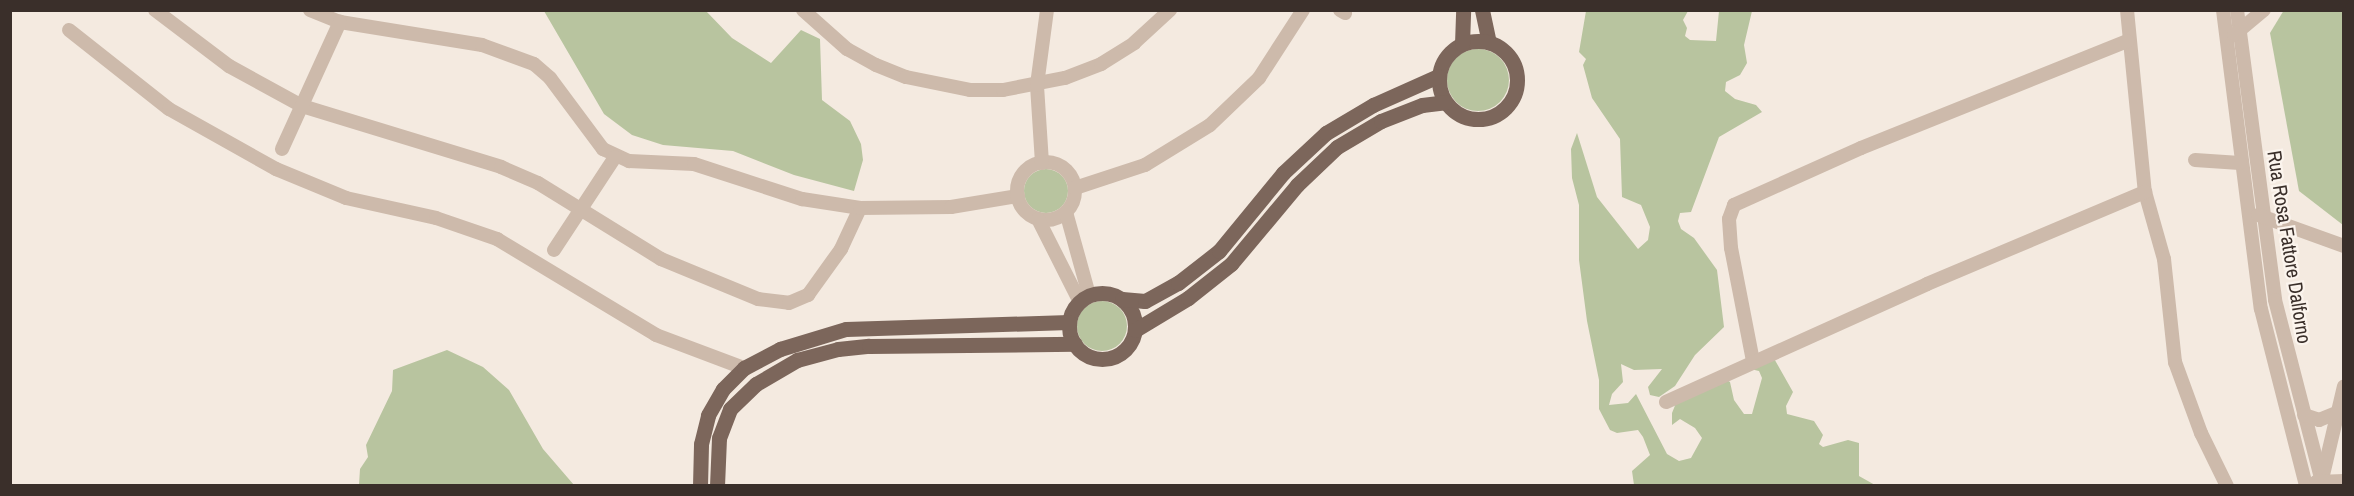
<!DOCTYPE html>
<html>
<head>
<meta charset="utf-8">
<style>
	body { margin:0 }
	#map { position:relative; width:2354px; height:496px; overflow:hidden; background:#f4eae0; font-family:"Archivo Narrow",sans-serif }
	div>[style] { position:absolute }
	.green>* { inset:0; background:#b8c49f }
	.round { border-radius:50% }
	.minor>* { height:14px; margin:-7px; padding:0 7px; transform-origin:7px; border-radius:7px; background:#cdbaab }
	.minor>.ring { margin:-7px; padding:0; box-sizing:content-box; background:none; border:14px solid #cdbaab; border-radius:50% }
	.major>* { height:15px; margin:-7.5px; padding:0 7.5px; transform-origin:7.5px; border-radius:7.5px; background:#7c665b }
	.major>.ring { margin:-7.5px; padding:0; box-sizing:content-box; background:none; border:15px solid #7c665b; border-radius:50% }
	span { translate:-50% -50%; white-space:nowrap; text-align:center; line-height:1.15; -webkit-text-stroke:4.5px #fbf4ed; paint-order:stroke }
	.street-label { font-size:20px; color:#3a2f2a }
	.frame { position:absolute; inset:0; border:12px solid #3a2f2a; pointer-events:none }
</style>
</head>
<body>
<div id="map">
	<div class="green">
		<div style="clip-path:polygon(2284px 10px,2343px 11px,2343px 225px,2299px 191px,2270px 33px)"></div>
		<div style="clip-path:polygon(544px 11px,706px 11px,732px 38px,771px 63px,801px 30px,820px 39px,822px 100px,850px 121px,861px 144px,863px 160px,854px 191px,794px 175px,733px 151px,663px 145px,632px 135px,604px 114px)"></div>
		<div style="clip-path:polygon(1586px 11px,1688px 11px,1683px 20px,1687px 28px,1685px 36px,1690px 40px,1716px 41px,1719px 11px,1752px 11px,1744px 45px,1747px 63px,1740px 75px,1726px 82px,1725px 91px,1735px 99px,1756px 105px,1762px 112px,1719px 137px,1691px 212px,1680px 213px,1678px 221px,1681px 229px,1694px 238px,1717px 270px,1724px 327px,1695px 355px,1675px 386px,1659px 397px,1650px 395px,1648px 387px,1662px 369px,1634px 370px,1621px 364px,1623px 382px,1612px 394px,1609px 405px,1628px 403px,1636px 394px,1667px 454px,1679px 461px,1691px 458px,1702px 438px,1695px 428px,1680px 419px,1672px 425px,1672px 413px,1678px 398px,1722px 377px,1730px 382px,1734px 400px,1744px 414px,1752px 414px,1762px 378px,1759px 371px,1746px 368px,1772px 355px,1793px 392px,1786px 406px,1787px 414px,1814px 421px,1823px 435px,1819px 444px,1823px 447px,1848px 440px,1859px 443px,1859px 476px,1875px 485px,1634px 485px,1632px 471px,1650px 455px,1643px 437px,1638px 430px,1617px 433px,1610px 430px,1599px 409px,1599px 380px,1587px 321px,1579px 260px,1579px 205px,1572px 178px,1571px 149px,1577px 133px,1597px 197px,1638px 249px,1648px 240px,1650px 227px,1641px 205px,1622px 197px,1620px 139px,1592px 98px,1583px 65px,1586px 59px,1579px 52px)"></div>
		<div class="round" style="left:1447px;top:49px;width:62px;height:62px"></div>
		<div class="round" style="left:1024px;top:169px;width:44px;height:44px"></div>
		<div class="round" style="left:1077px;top:301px;width:50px;height:50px"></div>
		<div style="clip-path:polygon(447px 350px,483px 367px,509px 390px,543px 449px,574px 485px,359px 485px,360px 469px,368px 457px,366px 445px,392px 391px,393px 370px)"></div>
	</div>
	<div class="minor">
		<div style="left:155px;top:10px;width:93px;rotate:37.1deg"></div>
		<div style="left:229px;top:66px;width:83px;rotate:28.7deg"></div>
		<div style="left:302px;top:106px;width:208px;rotate:17deg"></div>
		<div style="left:501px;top:167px;width:40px;rotate:23.4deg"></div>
		<div style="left:538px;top:183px;width:145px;rotate:31.7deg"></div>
		<div style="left:661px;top:259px;width:105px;rotate:22.4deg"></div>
		<div style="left:758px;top:299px;width:31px;rotate:7deg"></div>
		<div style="left:789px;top:303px;width:21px;rotate:-23deg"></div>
		<div style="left:808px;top:295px;width:57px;rotate:-54.3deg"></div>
		<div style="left:841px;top:249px;width:45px;rotate:-65.1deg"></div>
		<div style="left:310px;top:10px;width:32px;rotate:22deg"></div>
		<div style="left:340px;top:22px;width:144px;rotate:9.2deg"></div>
		<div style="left:482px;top:45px;width:55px;rotate:20.1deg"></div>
		<div style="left:534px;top:64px;width:21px;rotate:41deg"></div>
		<div style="left:550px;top:78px;width:89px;rotate:53.3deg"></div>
		<div style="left:603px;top:149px;width:29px;rotate:25deg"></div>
		<div style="left:629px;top:161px;width:65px;rotate:2.6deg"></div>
		<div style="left:694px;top:164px;width:114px;rotate:18deg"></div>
		<div style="left:802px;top:199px;width:59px;rotate:8.8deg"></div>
		<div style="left:860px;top:208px;width:91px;rotate:-0.6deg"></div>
		<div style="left:951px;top:207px;width:68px;rotate:-9.3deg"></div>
		<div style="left:803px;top:10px;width:59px;rotate:41.6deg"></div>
		<div style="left:847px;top:49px;width:33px;rotate:29deg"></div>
		<div style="left:876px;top:65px;width:32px;rotate:22deg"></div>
		<div style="left:906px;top:77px;width:65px;rotate:11.5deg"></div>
		<div style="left:970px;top:90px;width:33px"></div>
		<div style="left:1003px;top:90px;width:63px;rotate:-11deg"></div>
		<div style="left:1065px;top:78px;width:39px;rotate:-21deg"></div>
		<div style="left:1101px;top:64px;width:39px;rotate:-32deg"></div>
		<div style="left:1134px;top:43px;width:49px;rotate:-42.5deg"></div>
		<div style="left:1340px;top:10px;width:6px;rotate:31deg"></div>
		<div style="left:2127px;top:10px;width:183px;rotate:84.4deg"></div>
		<div style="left:2145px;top:192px;width:70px;rotate:74.2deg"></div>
		<div style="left:2164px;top:259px;width:104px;rotate:83.9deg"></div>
		<div style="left:2175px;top:362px;width:76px;rotate:69.9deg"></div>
		<div style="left:2201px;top:433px;width:59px;rotate:63.9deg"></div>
		<div style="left:2223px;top:10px;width:301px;rotate:82.8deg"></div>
		<div style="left:2261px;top:309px;width:183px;rotate:75.7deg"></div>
		<div style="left:2237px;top:10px;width:292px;rotate:82.5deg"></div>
		<div style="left:2275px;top:300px;width:192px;rotate:75.5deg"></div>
		<div style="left:69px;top:30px;width:127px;rotate:38.3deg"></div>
		<div style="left:169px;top:109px;width:123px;rotate:29.3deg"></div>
		<div style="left:276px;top:169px;width:76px;rotate:22.5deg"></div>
		<div style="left:346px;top:198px;width:92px;rotate:12.5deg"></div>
		<div style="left:436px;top:218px;width:65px;rotate:19deg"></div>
		<div style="left:497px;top:239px;width:186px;rotate:31.1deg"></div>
		<div style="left:656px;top:335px;width:94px;rotate:20.6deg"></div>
		<div style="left:2234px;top:35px;width:39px;rotate:-40deg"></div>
		<div style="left:282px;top:149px;width:140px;rotate:-65.5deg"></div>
		<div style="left:2195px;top:160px;width:45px;rotate:3.8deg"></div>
		<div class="ring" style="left:1017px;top:162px;width:44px;height:44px"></div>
		<div style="left:1042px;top:163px;width:78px;rotate:-93.7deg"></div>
		<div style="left:1037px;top:85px;width:76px;rotate:-82.4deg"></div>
		<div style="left:1075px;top:188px;width:74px;rotate:-18.2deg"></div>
		<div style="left:1145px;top:165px;width:76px;rotate:-31.6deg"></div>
		<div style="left:1210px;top:125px;width:68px;rotate:-43.8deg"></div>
		<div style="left:1259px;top:78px;width:81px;rotate:-57.1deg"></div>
		<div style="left:1066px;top:212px;width:86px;rotate:74.5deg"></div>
		<div style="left:2258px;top:215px;width:91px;rotate:19.8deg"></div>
		<div style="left:1038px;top:219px;width:93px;rotate:63.2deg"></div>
		<div style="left:554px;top:250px;width:111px;rotate:-56.7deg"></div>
		<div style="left:1753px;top:361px;width:115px;rotate:-101deg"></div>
		<div style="left:1731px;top:248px;width:29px;rotate:-94deg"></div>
		<div style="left:1729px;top:219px;width:15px;rotate:-70deg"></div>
		<div style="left:1734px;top:205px;width:139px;rotate:-24.2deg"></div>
		<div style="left:1861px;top:148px;width:287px;rotate:-21.9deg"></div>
		<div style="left:1666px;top:402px;width:286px;rotate:-24.3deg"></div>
		<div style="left:1927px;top:284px;width:237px;rotate:-22.9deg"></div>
		<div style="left:2304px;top:415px;width:16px;rotate:18deg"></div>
		<div style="left:2319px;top:420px;width:16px;rotate:-22deg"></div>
		<div style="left:2323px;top:475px;width:91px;rotate:-76.7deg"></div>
		<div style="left:2316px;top:482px;width:28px;rotate:-2deg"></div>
	</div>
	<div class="major">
		<div style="left:1482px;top:10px;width:33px;rotate:78deg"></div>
		<div class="ring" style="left:1439px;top:41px;width:63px;height:63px"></div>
		<div style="left:1462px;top:44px;width:34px;rotate:-88deg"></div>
		<div class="ring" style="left:1069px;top:293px;width:51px;height:51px"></div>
		<div style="left:1122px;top:299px;width:23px;rotate:5deg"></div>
		<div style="left:1145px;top:301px;width:38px;rotate:-29deg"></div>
		<div style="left:1178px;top:283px;width:52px;rotate:-38deg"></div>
		<div style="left:1219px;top:251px;width:101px;rotate:-50.6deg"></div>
		<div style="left:1283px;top:173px;width:59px;rotate:-42.9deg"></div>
		<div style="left:1326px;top:133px;width:55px;rotate:-30.8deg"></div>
		<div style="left:1373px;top:105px;width:71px;rotate:-24deg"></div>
		<div style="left:1135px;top:330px;width:62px;rotate:-31.1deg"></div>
		<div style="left:1188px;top:298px;width:55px;rotate:-38.3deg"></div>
		<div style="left:1231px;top:264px;width:103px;rotate:-50.1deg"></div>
		<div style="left:1297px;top:185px;width:55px;rotate:-43.5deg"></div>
		<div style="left:1337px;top:147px;width:51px;rotate:-30.6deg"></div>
		<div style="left:1381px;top:121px;width:44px;rotate:-21.3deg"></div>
		<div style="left:1422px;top:105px;width:23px;rotate:-7deg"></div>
		<div style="left:700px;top:486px;width:42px;rotate:-88.6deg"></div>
		<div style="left:701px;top:444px;width:30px;rotate:-76deg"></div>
		<div style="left:708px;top:415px;width:30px;rotate:-60deg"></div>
		<div style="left:723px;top:389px;width:30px;rotate:-45deg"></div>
		<div style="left:744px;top:368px;width:41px;rotate:-27.8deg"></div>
		<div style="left:780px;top:349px;width:69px;rotate:-16.9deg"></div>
		<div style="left:846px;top:329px;width:223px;rotate:-1.8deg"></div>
		<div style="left:717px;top:486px;width:48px;rotate:-87.6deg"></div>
		<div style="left:719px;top:438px;width:31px;rotate:-69deg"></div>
		<div style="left:730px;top:409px;width:36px;rotate:-44deg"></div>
		<div style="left:756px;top:384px;width:48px;rotate:-30.3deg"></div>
		<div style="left:797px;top:360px;width:42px;rotate:-15deg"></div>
		<div style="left:838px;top:349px;width:31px;rotate:-6deg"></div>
		<div style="left:869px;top:346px;width:206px;rotate:-0.6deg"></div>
	</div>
	<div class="street-label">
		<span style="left:2290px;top:247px;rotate:81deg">Rua Rosa Fattore Dalforno</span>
	</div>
	<div class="frame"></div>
</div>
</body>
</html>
